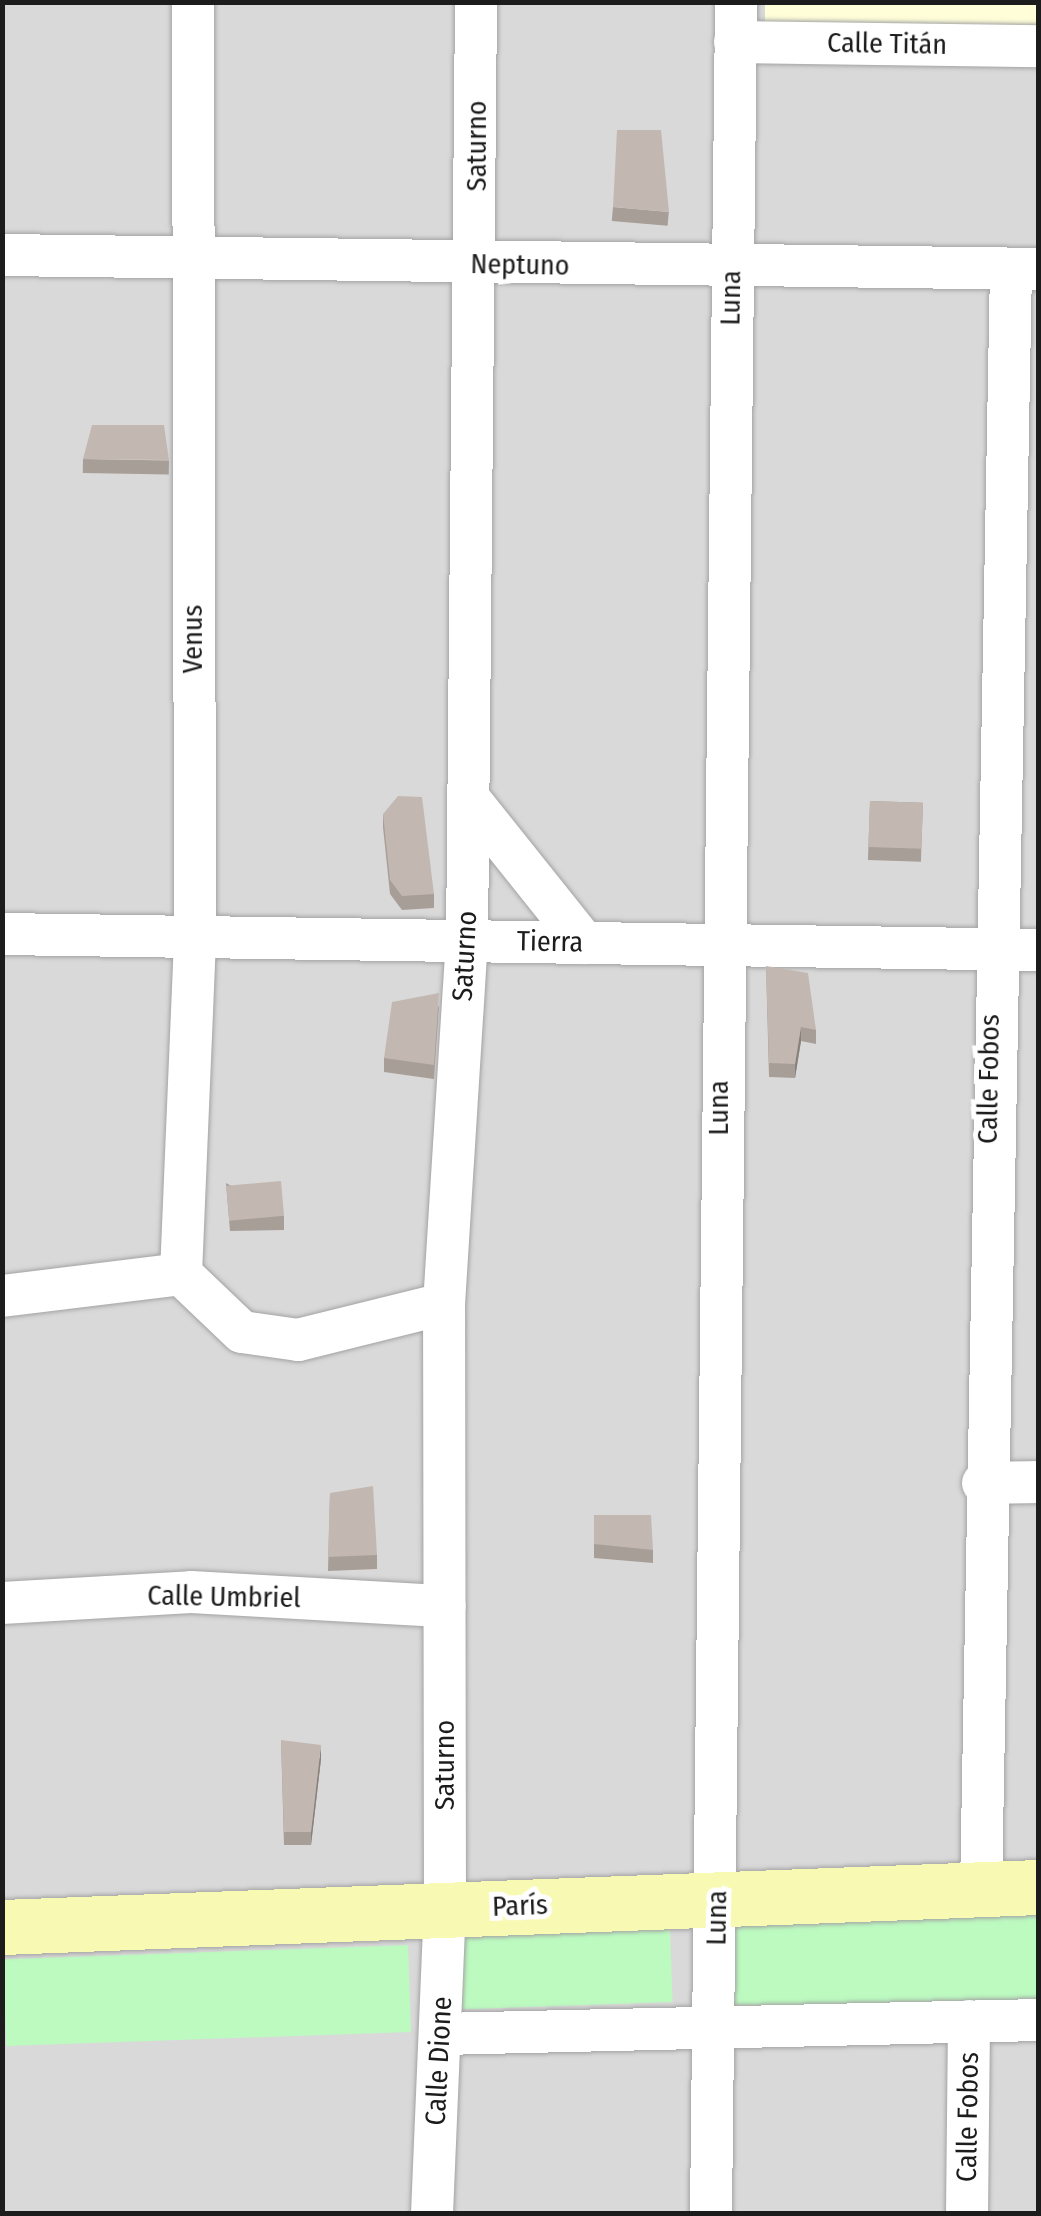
<!DOCTYPE html>
<html>
<head>
<meta charset="utf-8">
<style>
	body { margin:0 }
	#map { position:relative; width:1041px; height:2216px; overflow:hidden; background:#eee9e1; font-family:"Fira Sans Condensed",sans-serif }
	div>[style] { position:absolute }
	.residential>* { inset:0; background:#dad9d9; transform-origin:0 0 }
	.education>* { inset:0; background:#fffed9 }
	.park>* { inset:0; background:#bcfac0; transform-origin:0 0 }
	.roads { filter:drop-shadow(0 0 2px #a3a3a3) drop-shadow(0 0 2px #a3a3a3) }
	.street>* { height:42px; margin:-21px; padding:0 21px; transform-origin:21px; border-radius:21px; background:#fff }
	.secondary>* { height:55px; margin:-27.5px; padding:0 27.5px; transform-origin:27.5px; border-radius:27.5px; background:#f8fab3 }
	.wall>* { inset:0; background:#a79e98; transform-origin:0 0 }
	.shaded-wall>* { inset:0; background:#88817c }
	.building>* { inset:0; background:#c2b8b1; transform-origin:0 0 }
	span { translate:-50% -50%; white-space:nowrap; text-align:center; line-height:1.15; -webkit-text-stroke:10px #fff; paint-order:stroke }
	.street-label { font-size:28px; color:#1c1c1c }
	.frame { position:absolute; inset:0; border:5px solid #1c1c1c; pointer-events:none }
</style>
</head>
<body>
<div id="map">
	<div class="residential">
		<div style="left:3px;top:3px;width:1035px;height:2210px"></div>
	</div>
	<div class="education">
		<div style="clip-path:polygon(765px 3px,1038px 3px,1038px 28px,765px 24px)"></div>
	</div>
	<div class="park">
		<div style="left:1038px;top:1911px;width:94px;height:310px;rotate:90deg"></div>
		<div style="left:670px;top:1929px;width:73px;height:216px;rotate:88deg"></div>
		<div style="left:408px;top:1945px;width:87px;height:405px;rotate:88deg"></div>
	</div>
	<div class="roads">
		<div class="street">
			<div style="left:735px;top:42px;width:303px;rotate:0.8deg"></div>
			<div style="left:2px;top:255px;width:1035px;rotate:0.77deg"></div>
			<div style="left:470px;top:800px;width:183px;rotate:51.4deg"></div>
			<div style="left:2px;top:934px;width:1036px;rotate:0.88deg"></div>
			<div style="left:181px;top:1274px;width:338px;rotate:-87.6deg"></div>
			<div style="left:195px;top:936px;width:934px;rotate:-90.12deg"></div>
			<div style="left:181px;top:1274px;width:84px;rotate:43.6deg"></div>
			<div style="left:242px;top:1332px;width:57px;rotate:8.1deg"></div>
			<div style="left:298px;top:1340px;width:150px;rotate:-13.9deg"></div>
			<div style="left:2px;top:1296px;width:180px;rotate:-7deg"></div>
			<div style="left:983px;top:1483px;width:55px;rotate:-1deg"></div>
			<div style="left:2px;top:1603px;width:189px;rotate:-3.3deg"></div>
			<div style="left:191px;top:1592px;width:254px;rotate:3.2deg"></div>
			<div style="left:981px;top:1889px;width:1620px;rotate:-88.94deg"></div>
			<div style="left:441px;top:2034px;width:597px;rotate:-1.34deg"></div>
			<div style="left:432px;top:2214px;width:305px;rotate:-87.6deg"></div>
			<div style="left:445px;top:1909px;width:605px;rotate:-90.09deg"></div>
			<div style="left:444px;top:1304px;width:364px;rotate:-86.4deg"></div>
			<div style="left:467px;top:941px;width:939px;rotate:-89.45deg"></div>
			<div style="left:711px;top:2214px;width:2212px;rotate:-89.35deg"></div>
			<div style="left:967px;top:2214px;width:193px;rotate:-89.4deg"></div>
		</div>
		<div class="secondary">
			<div style="left:2px;top:1927px;width:1037px;rotate:-2.21deg"></div>
		</div>
	</div>
	<div class="wall">
		<div style="left:613px;top:207px;width:56px;height:14px;rotate:5deg"></div>
		<div style="left:83px;top:459px;width:86px;height:14px;rotate:1deg"></div>
		<div style="left:870px;top:801px;width:53px;height:59px;rotate:2deg"></div>
		<div style="clip-path:polygon(383px 814px,434px 894px,434px 908px,402px 910px,390px 894px,383px 827px)"></div>
		<div style="clip-path:polygon(766px 966px,816px 1030px,816px 1044px,801px 1041px,795px 1078px,769px 1077px)"></div>
		<div style="clip-path:polygon(439px 1006px,434px 1079px,384px 1072px,384px 1058px)"></div>
		<div style="clip-path:polygon(226px 1183px,284px 1216px,284px 1230px,230px 1231px)"></div>
		<div style="clip-path:polygon(330px 1493px,377px 1555px,377px 1569px,328px 1571px)"></div>
		<div style="clip-path:polygon(594px 1515px,653px 1550px,653px 1563px,594px 1558px)"></div>
		<div style="clip-path:polygon(281px 1740px,321px 1759px,311px 1845px,284px 1845px)"></div>
	</div>
	<div class="shaded-wall">
		<div style="clip-path:polygon(801px 1027px,801px 1041px,795px 1078px,795px 1064px)"></div>
		<div style="clip-path:polygon(321px 1745px,321px 1759px,311px 1845px,311px 1832px)"></div>
	</div>
	<div class="building">
		<div style="clip-path:polygon(617px 130px,661px 130px,669px 212px,613px 207px)"></div>
		<div style="clip-path:polygon(92px 425px,164px 425px,169px 460px,83px 459px)"></div>
		<div style="clip-path:polygon(398px 796px,422px 797px,434px 894px,402px 896px,390px 880px,383px 814px)"></div>
		<div style="left:870px;top:801px;width:53px;height:46px;rotate:2deg"></div>
		<div style="clip-path:polygon(766px 966px,808px 973px,816px 1030px,801px 1027px,795px 1064px,769px 1063px)"></div>
		<div style="clip-path:polygon(439px 993px,434px 1065px,384px 1058px,392px 1002px)"></div>
		<div style="left:281px;top:1181px;width:35px;height:55px;rotate:85deg"></div>
		<div style="clip-path:polygon(373px 1486px,377px 1555px,328px 1557px,330px 1493px)"></div>
		<div style="clip-path:polygon(594px 1515px,651px 1515px,653px 1550px,594px 1544px)"></div>
		<div style="clip-path:polygon(281px 1740px,321px 1745px,311px 1832px,284px 1832px)"></div>
	</div>
	<div class="street-label">
		<span style="left:887px;top:44px;rotate:1deg">Calle Titán</span>
		<span style="left:477px;top:146px;rotate:-90deg">Saturno</span>
		<span style="left:520px;top:265px;rotate:1deg">Neptuno</span>
		<span style="left:731px;top:298px;rotate:-89deg">Luna</span>
		<span style="left:193px;top:639px;rotate:-90deg">Venus</span>
		<span style="left:550px;top:942px;rotate:1deg">Tierra</span>
		<span style="left:465px;top:956px;rotate:-87deg">Saturno</span>
		<span style="left:989px;top:1079px;rotate:-89deg">Calle Fobos</span>
		<span style="left:719px;top:1108px;rotate:-90deg">Luna</span>
		<span style="left:224px;top:1597px;rotate:1deg">Calle Umbriel</span>
		<span style="left:445px;top:1765px;rotate:-90deg">Saturno</span>
		<span style="left:520px;top:1906px;rotate:-2deg">París</span>
		<span style="left:717px;top:1918px;rotate:-89deg">Luna</span>
		<span style="left:439px;top:2061px;rotate:-87deg">Calle Dione</span>
		<span style="left:968px;top:2117px;rotate:-89deg">Calle Fobos</span>
	</div>
	<div class="frame"></div>
</div>
</body>
</html>
